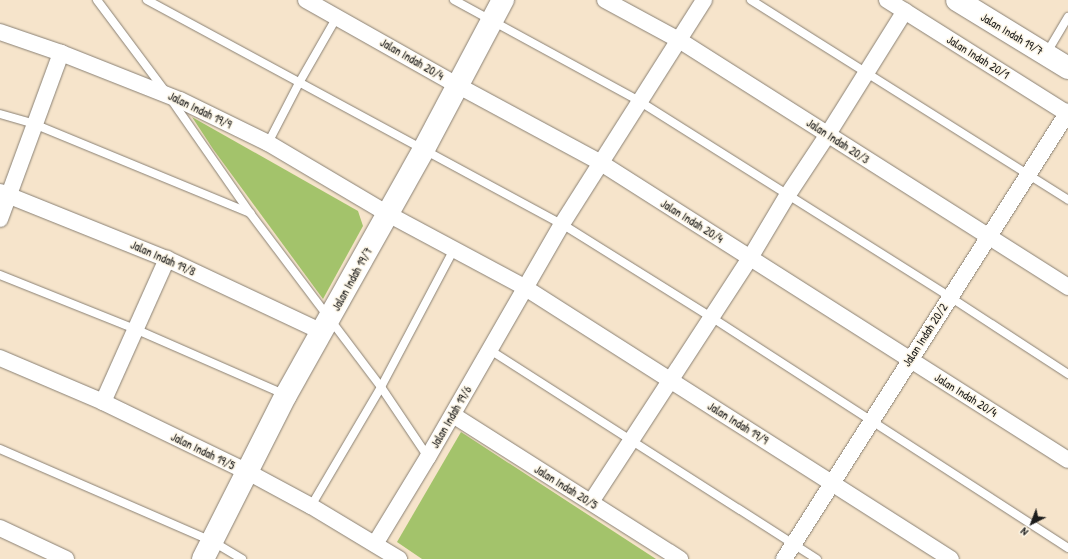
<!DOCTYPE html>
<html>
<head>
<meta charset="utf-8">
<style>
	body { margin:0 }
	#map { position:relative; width:1068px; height:559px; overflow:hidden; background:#f6e4cb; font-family:"Patrick Hand",sans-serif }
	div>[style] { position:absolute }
	.green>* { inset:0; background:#a3c36b }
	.roads { filter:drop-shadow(0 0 1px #898074) drop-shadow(0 0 1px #898074) }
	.lane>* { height:8px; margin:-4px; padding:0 4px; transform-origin:4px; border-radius:4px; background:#fff }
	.street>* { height:16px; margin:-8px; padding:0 8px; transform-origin:8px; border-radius:8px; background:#fff }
	.secondary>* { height:22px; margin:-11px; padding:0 11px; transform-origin:11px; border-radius:11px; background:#fff }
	span { translate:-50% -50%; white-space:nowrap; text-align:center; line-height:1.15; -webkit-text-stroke:3px #fcf5e5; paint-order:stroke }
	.street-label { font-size:12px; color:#1c1c1c }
	.north { position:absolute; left:1012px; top:503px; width:40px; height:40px; -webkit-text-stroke:3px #fcf5e5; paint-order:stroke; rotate:222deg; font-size:11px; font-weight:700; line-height:16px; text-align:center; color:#1c1c1c }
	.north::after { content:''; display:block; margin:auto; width:14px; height:18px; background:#1c1c1c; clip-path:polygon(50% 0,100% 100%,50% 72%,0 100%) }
</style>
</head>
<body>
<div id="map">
	<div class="green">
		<div style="clip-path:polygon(192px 117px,358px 211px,363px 226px,323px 299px,213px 149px)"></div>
		<div style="clip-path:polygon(461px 432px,656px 559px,422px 559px,397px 542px)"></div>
	</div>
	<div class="roads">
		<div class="lane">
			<div style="left:97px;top:0;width:119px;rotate:53.2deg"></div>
			<div style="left:168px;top:95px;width:144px;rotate:55.2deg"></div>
			<div style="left:250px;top:213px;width:218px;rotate:53deg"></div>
			<div style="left:381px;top:387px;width:84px;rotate:56.1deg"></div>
			<div style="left:147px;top:0;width:472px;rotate:28.4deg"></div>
			<div style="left:562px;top:224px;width:176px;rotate:32deg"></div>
			<div style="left:711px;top:317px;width:425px;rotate:32.9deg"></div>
			<div style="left:454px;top:0;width:211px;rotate:28.6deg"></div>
			<div style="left:639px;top:101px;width:368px;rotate:32.2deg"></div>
			<div style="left:950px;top:297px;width:141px;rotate:33.1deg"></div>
			<div style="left:751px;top:0;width:375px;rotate:32.2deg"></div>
			<div style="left:1046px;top:54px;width:43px;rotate:-59.3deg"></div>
			<div style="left:0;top:114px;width:35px;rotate:16deg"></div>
			<div style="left:34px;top:124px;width:234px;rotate:22.4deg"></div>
			<div style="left:268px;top:143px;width:68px;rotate:-62.7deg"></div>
			<div style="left:299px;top:83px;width:76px;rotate:-60.1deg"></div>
			<div style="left:0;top:275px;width:145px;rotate:21.8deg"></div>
			<div style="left:135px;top:329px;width:165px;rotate:23.6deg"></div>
			<div style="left:490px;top:350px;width:388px;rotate:32.6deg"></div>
			<div style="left:0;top:449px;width:231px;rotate:23.5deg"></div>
			<div style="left:212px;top:541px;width:35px;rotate:31deg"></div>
			<div style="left:311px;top:506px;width:138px;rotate:-59.5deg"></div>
			<div style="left:381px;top:387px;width:156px;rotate:-62.1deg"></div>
		</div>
		<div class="street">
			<div style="left:306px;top:0;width:173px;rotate:29.4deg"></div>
			<div style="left:457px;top:85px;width:164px;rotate:28.4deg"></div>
			<div style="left:601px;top:163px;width:553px;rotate:32.46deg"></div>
			<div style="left:605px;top:0;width:84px;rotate:28.4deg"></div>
			<div style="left:679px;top:40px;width:461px;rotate:32.4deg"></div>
			<div style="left:887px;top:0;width:214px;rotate:32.2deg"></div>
			<div style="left:0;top:32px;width:65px;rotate:19deg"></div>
			<div style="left:61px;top:53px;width:128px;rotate:21.6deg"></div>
			<div style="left:180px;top:100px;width:98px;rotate:26deg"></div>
			<div style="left:268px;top:143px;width:139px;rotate:30.6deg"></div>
			<div style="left:388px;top:214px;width:154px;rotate:28.2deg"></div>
			<div style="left:524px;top:287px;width:506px;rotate:32.5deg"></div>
			<div style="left:0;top:192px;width:180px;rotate:21.9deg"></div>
			<div style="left:167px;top:259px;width:171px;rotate:25.2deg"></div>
			<div style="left:0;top:219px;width:177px;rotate:-69.8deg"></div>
			<div style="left:0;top:358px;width:112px;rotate:23.1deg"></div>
			<div style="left:103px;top:402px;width:159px;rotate:25.8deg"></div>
			<div style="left:246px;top:471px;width:74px;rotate:28.3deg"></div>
			<div style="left:311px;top:506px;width:103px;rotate:31.1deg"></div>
			<div style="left:103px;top:402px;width:157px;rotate:-65.9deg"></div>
			<div style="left:453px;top:415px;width:269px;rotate:32.4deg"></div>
			<div style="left:591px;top:502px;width:291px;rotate:-56.9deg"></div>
			<div style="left:750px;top:258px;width:72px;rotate:-59.2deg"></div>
			<div style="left:787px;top:196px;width:74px;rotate:-56.5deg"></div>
			<div style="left:828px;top:134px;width:145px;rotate:-58deg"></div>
			<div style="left:0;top:528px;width:73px;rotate:25.2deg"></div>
			<div style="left:375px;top:544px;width:102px;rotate:-58.7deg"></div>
			<div style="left:428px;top:457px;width:269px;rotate:-60.1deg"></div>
			<div style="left:562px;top:224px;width:265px;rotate:-57.6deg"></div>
			<div style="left:784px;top:559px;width:530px;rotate:-57.57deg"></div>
		</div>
		<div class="secondary">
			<div style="left:957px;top:0;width:130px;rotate:31.5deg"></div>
			<div style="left:203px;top:559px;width:184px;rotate:-63.2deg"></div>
			<div style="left:286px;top:395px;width:282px;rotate:-60.7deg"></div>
			<div style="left:424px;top:149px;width:169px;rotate:-62.1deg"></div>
		</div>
	</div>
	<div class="street-label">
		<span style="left:1012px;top:34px;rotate:31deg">Jalan Indah 19/7</span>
		<span style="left:978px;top:57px;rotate:32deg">Jalan Indah 20/1</span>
		<span style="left:412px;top:59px;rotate:30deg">Jalan Indah 20/4</span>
		<span style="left:200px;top:110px;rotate:26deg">Jalan Indah 19/9</span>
		<span style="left:838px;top:141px;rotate:33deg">Jalan Indah 20/3</span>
		<span style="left:692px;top:221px;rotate:32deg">Jalan Indah 20/4</span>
		<span style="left:163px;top:258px;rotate:24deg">Jalan Indah 19/8</span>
		<span style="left:352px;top:279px;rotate:-61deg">Jalan Indah 19/7</span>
		<span style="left:925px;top:335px;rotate:-57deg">Jalan Indah 20/2</span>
		<span style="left:966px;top:395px;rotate:32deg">Jalan Indah 20/4</span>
		<span style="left:451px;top:417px;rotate:-60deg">Jalan Indah 19/6</span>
		<span style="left:738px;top:423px;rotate:32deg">Jalan Indah 19/9</span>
		<span style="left:203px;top:451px;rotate:26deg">Jalan Indah 19/5</span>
		<span style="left:566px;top:487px;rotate:32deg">Jalan Indah 20/5</span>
	</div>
	<div class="north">N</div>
</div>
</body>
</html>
